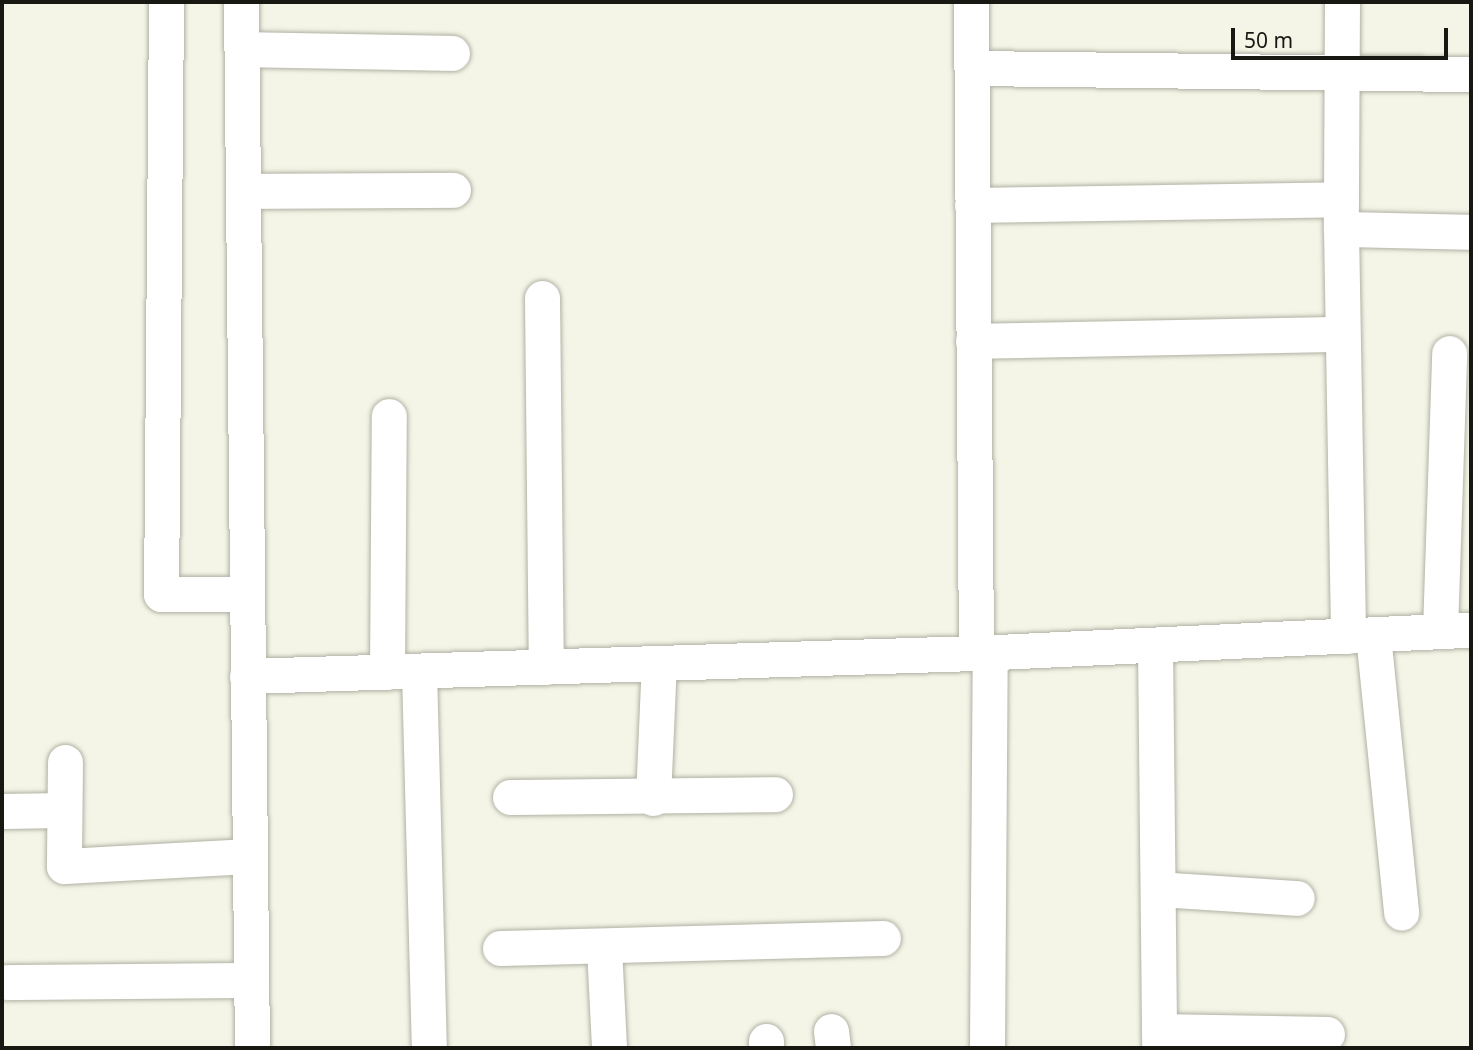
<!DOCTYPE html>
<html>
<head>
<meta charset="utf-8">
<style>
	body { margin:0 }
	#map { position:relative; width:1473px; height:1050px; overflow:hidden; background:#f5f5e7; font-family:"Noto Sans",sans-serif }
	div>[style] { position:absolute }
	.roads { filter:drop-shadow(0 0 2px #b1b1a4) drop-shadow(0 0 2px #b1b1a4) }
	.minor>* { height:35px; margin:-17.5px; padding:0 17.5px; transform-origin:17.5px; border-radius:17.5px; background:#fff }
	span { translate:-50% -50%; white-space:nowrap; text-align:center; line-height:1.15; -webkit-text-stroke:5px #f5f5e7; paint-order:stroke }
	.frame { position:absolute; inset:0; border:4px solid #181813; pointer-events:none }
	.scale { position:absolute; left:1231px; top:28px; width:217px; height:32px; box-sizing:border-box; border:4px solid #181813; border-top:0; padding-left:9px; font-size:21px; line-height:24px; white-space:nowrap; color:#181813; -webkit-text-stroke:5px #f5f5e7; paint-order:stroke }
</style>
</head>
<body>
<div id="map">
	<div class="roads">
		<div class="minor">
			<div style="left:166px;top:2px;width:592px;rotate:90.48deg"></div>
			<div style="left:161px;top:594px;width:85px"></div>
			<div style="left:241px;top:2px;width:1046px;rotate:89.4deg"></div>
			<div style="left:971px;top:2px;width:651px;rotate:89.56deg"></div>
			<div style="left:1342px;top:2px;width:227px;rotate:90.3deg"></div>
			<div style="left:1341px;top:229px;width:407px;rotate:89deg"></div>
			<div style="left:242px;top:49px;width:210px;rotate:1.1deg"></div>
			<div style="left:972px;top:68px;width:499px;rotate:0.7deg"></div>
			<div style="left:243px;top:191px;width:210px;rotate:-0.3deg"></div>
			<div style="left:972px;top:205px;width:369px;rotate:-0.9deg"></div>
			<div style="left:1341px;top:229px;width:130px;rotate:1.3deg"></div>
			<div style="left:542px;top:298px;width:369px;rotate:89.4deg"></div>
			<div style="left:973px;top:341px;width:369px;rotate:-1.1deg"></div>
			<div style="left:1440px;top:631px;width:278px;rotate:-88.1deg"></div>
			<div style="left:1373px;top:635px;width:279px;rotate:84.2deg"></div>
			<div style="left:1155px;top:645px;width:403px;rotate:89.4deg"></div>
			<div style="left:419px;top:671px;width:377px;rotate:88.5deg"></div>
			<div style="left:387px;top:672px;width:256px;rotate:-89.6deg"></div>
			<div style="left:247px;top:676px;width:729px;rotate:-1.81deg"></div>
			<div style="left:976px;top:653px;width:496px;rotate:-2.7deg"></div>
			<div style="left:65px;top:762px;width:104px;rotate:90.6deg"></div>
			<div style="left:64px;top:866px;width:186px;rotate:-3.1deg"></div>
			<div style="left:510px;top:797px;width:265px;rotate:-0.6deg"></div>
			<div style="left:653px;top:798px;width:135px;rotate:-87.5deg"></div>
			<div style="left:2px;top:811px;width:62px;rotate:-0.9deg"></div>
			<div style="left:1158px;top:889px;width:139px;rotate:3.7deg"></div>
			<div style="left:500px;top:948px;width:383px;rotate:-1.5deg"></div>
			<div style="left:604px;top:948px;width:100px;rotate:87.1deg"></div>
			<div style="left:7px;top:982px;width:244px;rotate:-0.5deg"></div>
			<div style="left:831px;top:1031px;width:17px;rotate:83deg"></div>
			<div style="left:1159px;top:1031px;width:168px;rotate:1deg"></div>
			<div style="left:766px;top:1048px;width:7px;rotate:-90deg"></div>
			<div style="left:987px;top:1048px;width:395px;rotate:-89.6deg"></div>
		</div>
	</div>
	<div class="frame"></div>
	<div class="scale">50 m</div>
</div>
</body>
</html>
